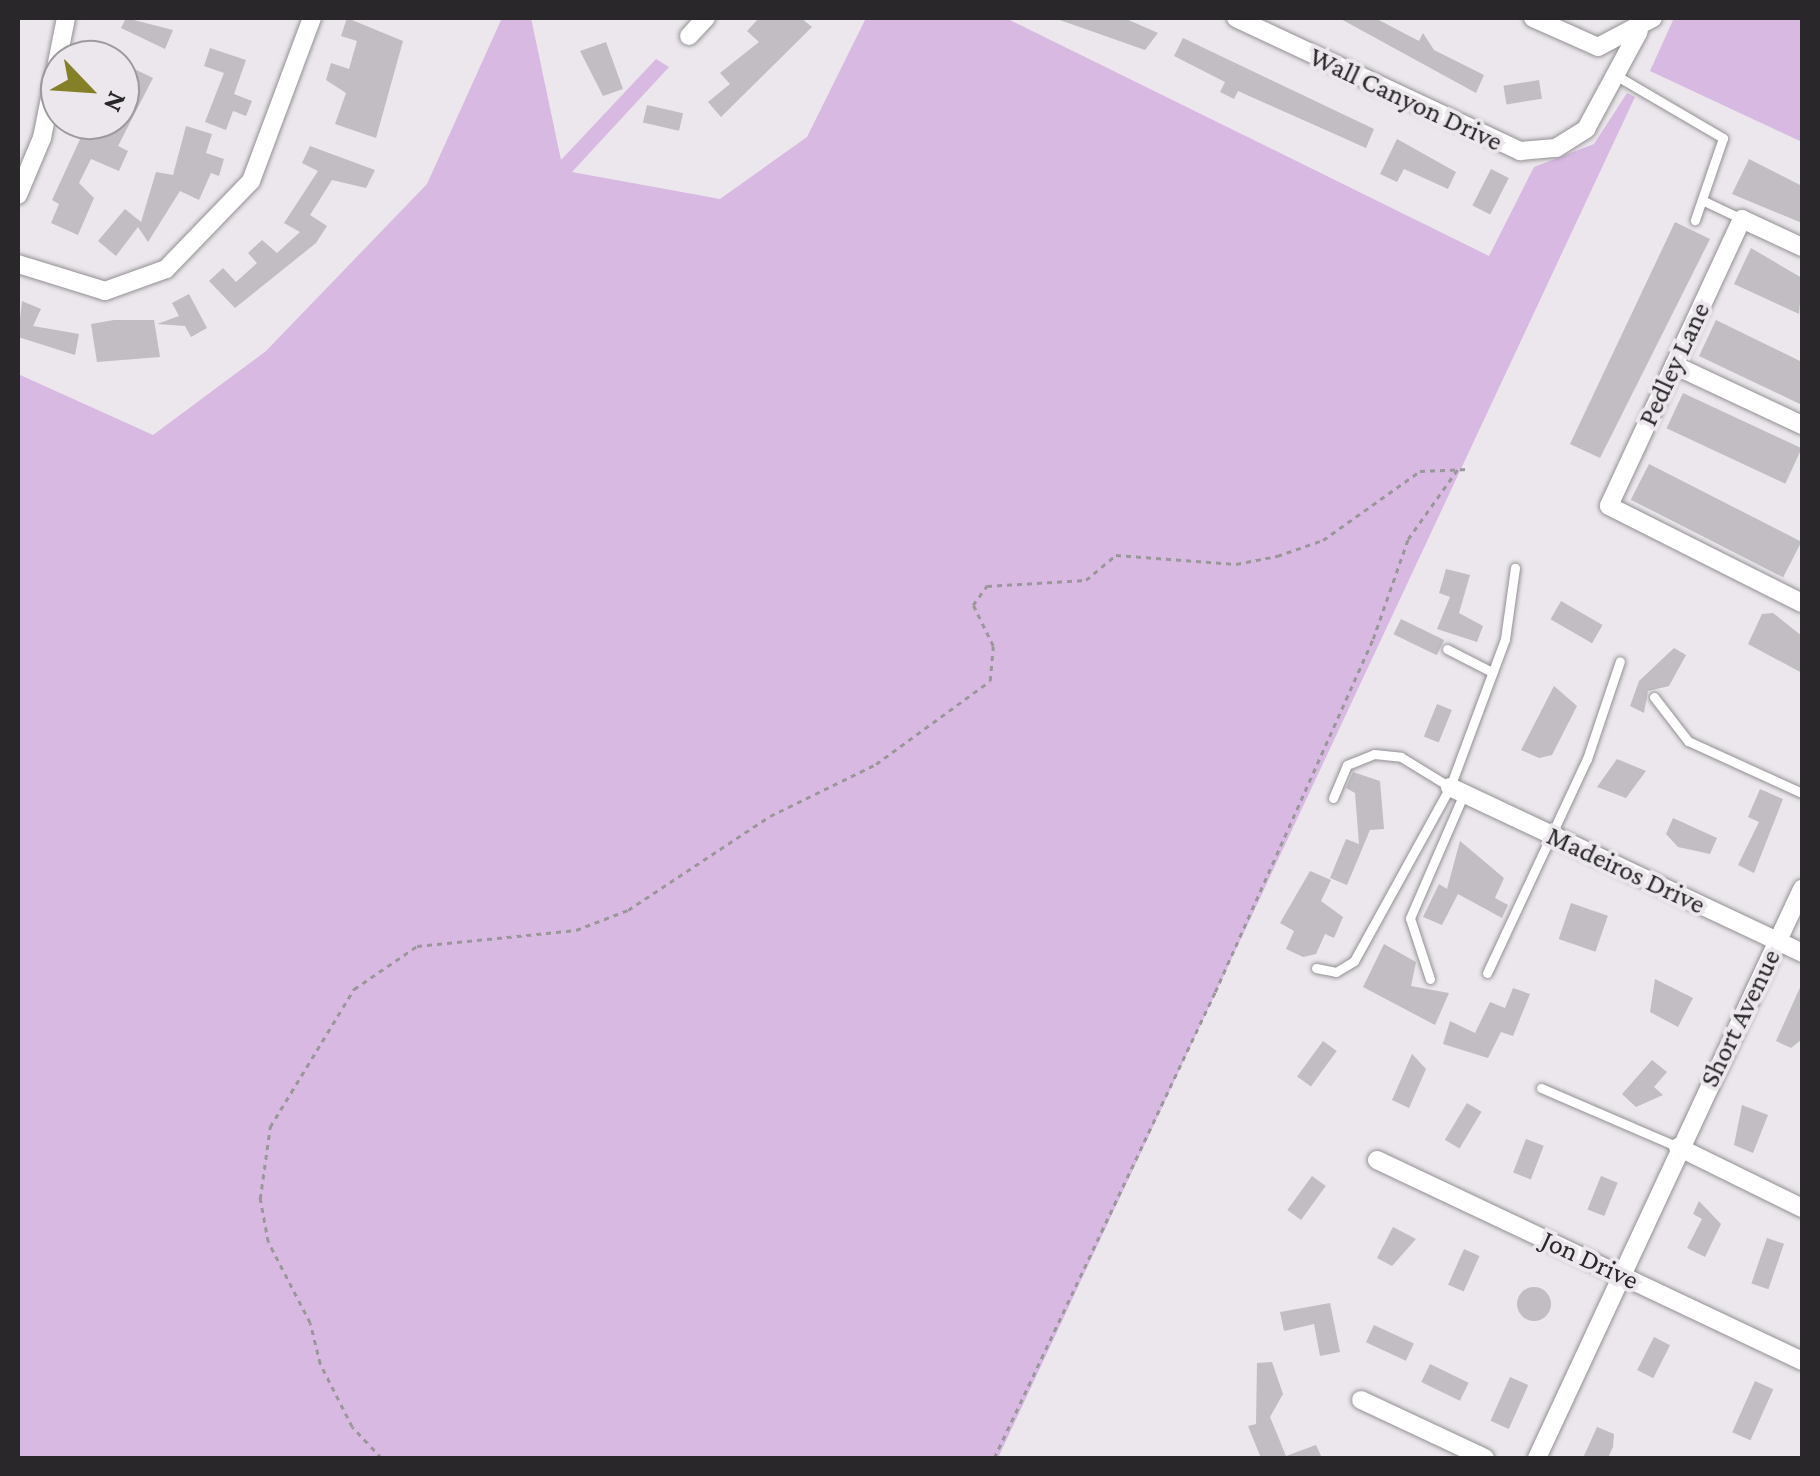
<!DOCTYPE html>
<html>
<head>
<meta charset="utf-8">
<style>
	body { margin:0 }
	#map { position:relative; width:1820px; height:1476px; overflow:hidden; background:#ebe7ec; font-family:"Crimson Pro",serif }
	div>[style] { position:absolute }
	.green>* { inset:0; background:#d8b9e2 }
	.building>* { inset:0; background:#c1bdc2; transform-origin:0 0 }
	.round { border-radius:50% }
	.path>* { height:2.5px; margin-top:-1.25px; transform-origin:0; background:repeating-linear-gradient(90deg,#9a979b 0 5px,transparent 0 10px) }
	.roads { filter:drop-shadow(0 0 2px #939094) drop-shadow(0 0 2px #939094) }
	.service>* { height:9px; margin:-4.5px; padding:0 4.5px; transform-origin:4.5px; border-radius:4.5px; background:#fff }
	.minor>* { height:18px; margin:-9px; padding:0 9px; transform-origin:9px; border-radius:9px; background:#fff }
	span { translate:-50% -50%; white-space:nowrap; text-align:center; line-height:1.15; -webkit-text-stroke:8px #ebe7ec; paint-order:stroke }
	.street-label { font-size:28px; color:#292729 }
	.frame { position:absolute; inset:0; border:20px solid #292729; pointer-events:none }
	.north { position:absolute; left:40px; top:40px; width:100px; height:100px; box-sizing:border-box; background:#ebe7ec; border:2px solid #9d9a9e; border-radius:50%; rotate:115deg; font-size:28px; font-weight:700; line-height:40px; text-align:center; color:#292729 }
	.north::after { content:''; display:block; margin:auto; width:35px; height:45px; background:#838028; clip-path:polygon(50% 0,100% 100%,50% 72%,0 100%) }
</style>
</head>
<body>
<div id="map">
	<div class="green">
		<div style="clip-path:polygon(502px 18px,531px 18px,561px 160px,656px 59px,669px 67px,572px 172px,720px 199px,807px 137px,866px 18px,1006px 18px,1489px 256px,1534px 167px,1594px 144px,1627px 93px,1635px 97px,998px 1458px,18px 1458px,18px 374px,153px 435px,266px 351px,427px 184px)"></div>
		<div style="clip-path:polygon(1674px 18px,1802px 18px,1802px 142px,1650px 71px)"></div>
	</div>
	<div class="building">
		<div style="clip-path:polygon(126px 18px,173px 30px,165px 49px,121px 28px)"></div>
		<div style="clip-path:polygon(347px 18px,403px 41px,376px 138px,335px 124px,346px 93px,326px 80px,331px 63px,349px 69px,357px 41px,341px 36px)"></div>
		<div style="clip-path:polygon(759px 18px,801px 18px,812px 27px,721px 117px,708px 102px,730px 84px,720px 73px,759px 42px,747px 31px)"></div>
		<div style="clip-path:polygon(1054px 18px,1124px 18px,1158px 33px,1145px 50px)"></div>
		<div style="clip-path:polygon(1339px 18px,1375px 18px,1419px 41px,1423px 33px,1434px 50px,1484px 75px,1476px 93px)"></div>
		<div style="clip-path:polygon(1183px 38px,1374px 129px,1366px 148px,1238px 91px,1234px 99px,1220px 92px,1225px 82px,1174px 56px)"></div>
		<div style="clip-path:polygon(606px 42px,623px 89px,603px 96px,580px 51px)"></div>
		<div style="clip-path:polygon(210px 48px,246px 60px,234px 94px,252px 101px,246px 116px,233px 111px,226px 130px,205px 122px,224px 73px,204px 66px)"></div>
		<div style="clip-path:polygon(120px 62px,153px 78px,118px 146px,128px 151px,119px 171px,91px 159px,79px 183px,94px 198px,78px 235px,51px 223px,59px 204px,52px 200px,89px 120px,120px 120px)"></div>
		<div style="left:1539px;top:80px;width:19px;height:36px;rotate:81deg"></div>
		<div style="left:647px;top:105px;width:37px;height:18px;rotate:13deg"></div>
		<div style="clip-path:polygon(186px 126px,212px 134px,206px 153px,224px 159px,219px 176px,211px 173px,199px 200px,180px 191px,148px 242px,138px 227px,116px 256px,98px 241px,125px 209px,141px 222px,156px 172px,173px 175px)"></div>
		<div style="clip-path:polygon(1397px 139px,1456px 172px,1448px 189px,1404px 169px,1397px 182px,1380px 174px)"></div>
		<div style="clip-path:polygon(310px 146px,375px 170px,366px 188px,332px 180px,310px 215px,327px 226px,316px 243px,235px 308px,209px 281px,223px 268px,236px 282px,257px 263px,248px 253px,262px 240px,277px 253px,300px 232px,284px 223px,318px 171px,302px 163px)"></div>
		<div style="clip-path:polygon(1749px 159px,1802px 186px,1802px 223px,1732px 194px)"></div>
		<div style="left:1491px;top:169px;width:20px;height:41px;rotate:27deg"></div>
		<div style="clip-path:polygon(1675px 222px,1710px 239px,1600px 458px,1570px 444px)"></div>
		<div style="clip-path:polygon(1751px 248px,1802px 278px,1799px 314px,1734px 284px)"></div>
		<div style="clip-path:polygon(189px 294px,207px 328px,191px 337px,185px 326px,157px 324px,179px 316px,172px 303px)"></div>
		<div style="clip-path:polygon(22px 301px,41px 309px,33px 326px,79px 334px,75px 355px,18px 337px)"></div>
		<div style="clip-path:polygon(114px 320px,154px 320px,160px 357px,97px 362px,91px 324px)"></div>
		<div style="clip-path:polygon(1716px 320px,1802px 362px,1802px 405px,1699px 356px)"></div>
		<div style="left:1683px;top:393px;width:131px;height:39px;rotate:25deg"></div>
		<div style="left:1649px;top:464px;width:171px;height:40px;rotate:27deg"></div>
		<div style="clip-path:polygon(1446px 569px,1470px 575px,1459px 613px,1483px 626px,1477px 642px,1437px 629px,1450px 597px,1439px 593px)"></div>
		<div style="left:1561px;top:601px;width:48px;height:21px;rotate:30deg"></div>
		<div style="clip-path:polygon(1773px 613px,1802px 636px,1802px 673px,1748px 644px,1762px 614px)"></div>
		<div style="left:1401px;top:619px;width:48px;height:17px;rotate:26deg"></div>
		<div style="clip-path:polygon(1674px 648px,1686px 655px,1669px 686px,1648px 691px,1644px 713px,1630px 706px,1639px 681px)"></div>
		<div style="clip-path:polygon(1554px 686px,1577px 706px,1552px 755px,1539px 758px,1521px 750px)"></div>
		<div style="left:1437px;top:704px;width:16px;height:35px;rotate:22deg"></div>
		<div style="clip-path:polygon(1617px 759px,1646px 771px,1626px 798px,1597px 787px)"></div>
		<div style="clip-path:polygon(1353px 772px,1380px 781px,1384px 829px,1370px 830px,1347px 885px,1330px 878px,1346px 839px,1359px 844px,1355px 793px,1346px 788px)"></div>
		<div style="clip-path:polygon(1760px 789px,1783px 799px,1754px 873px,1738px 865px,1759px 822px,1748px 817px)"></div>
		<div style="clip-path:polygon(1673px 818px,1717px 838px,1710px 854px,1678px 847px,1666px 834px)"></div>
		<div style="clip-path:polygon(1460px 841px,1504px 878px,1495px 898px,1508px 905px,1502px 918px,1458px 894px,1442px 925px,1423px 917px,1439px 884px,1447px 889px)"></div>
		<div style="clip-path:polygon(1310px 871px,1331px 880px,1321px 901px,1343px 917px,1334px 938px,1325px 934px,1316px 954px,1303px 957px,1286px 949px,1294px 931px,1280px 923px)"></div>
		<div style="left:1571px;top:903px;width:39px;height:38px;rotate:19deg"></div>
		<div style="clip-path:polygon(1384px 944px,1416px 962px,1411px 986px,1449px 993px,1435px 1025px,1363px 987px)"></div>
		<div style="clip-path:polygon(1655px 979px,1693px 998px,1678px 1027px,1650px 1012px)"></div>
		<div style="clip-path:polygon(1802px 983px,1802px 1039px,1791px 1048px,1776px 1041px)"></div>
		<div style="clip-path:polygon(1513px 988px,1530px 994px,1513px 1036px,1501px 1032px,1488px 1058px,1443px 1044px,1450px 1021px,1475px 1033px,1490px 1002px,1505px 1008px)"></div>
		<div style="left:1323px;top:1041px;width:17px;height:44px;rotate:36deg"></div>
		<div style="clip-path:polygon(1412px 1054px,1426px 1069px,1409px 1108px,1392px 1100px)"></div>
		<div style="clip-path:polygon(1652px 1060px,1667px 1072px,1654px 1087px,1663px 1095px,1636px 1107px,1622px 1094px)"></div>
		<div style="left:1467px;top:1103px;width:17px;height:43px;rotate:31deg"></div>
		<div style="clip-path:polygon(1742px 1105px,1768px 1115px,1753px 1153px,1734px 1145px)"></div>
		<div style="left:1526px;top:1139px;width:19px;height:36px;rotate:21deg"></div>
		<div style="left:1312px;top:1176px;width:17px;height:42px;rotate:36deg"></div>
		<div style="left:1601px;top:1176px;width:18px;height:36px;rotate:22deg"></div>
		<div style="clip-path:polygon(1699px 1201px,1721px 1224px,1705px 1257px,1687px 1248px,1702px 1219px,1693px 1214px)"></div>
		<div style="clip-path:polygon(1393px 1227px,1416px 1239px,1392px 1266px,1377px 1258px)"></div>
		<div style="left:1767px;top:1238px;width:18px;height:48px;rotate:19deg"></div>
		<div style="left:1464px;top:1249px;width:17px;height:39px;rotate:24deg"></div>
		<div class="round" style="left:1517px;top:1287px;width:34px;height:34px"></div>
		<div style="clip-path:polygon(1330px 1303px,1340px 1352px,1320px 1356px,1314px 1324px,1284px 1331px,1280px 1312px)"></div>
		<div style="left:1374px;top:1325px;width:44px;height:19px;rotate:25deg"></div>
		<div style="left:1654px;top:1337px;width:18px;height:37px;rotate:27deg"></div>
		<div style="clip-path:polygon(1272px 1362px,1283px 1394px,1270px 1417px,1286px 1456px,1316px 1445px,1322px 1458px,1261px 1458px,1248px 1426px,1256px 1424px,1257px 1363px)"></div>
		<div style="left:1430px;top:1364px;width:43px;height:20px;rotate:26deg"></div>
		<div style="left:1510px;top:1377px;width:20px;height:48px;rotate:24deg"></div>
		<div style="left:1755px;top:1381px;width:20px;height:56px;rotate:24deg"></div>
		<div style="clip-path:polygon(1597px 1427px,1614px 1434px,1613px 1447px,1608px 1458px,1583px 1458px)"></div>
	</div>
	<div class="path">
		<div style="left:381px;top:1458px;width:42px;rotate:-133.1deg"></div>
		<div style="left:352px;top:1427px;width:71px;rotate:-116.9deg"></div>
		<div style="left:320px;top:1364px;width:42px;rotate:-103.7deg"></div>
		<div style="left:310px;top:1323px;width:91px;rotate:-117.4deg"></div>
		<div style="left:268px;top:1242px;width:44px;rotate:-100.5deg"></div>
		<div style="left:260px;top:1199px;width:73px;rotate:-82.1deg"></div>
		<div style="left:270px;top:1127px;width:162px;rotate:-58.7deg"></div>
		<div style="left:354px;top:989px;width:76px;rotate:-34.3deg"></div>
		<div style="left:417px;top:946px;width:160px;rotate:-5.7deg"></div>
		<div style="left:576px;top:930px;width:56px;rotate:-21deg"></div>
		<div style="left:628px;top:910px;width:170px;rotate:-33.5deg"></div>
		<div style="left:770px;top:816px;width:118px;rotate:-26.1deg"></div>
		<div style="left:876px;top:764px;width:141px;rotate:-36.1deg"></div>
		<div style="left:990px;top:681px;width:35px;rotate:-85deg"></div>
		<div style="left:993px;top:646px;width:46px;rotate:-116deg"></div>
		<div style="left:973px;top:605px;width:24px;rotate:-54deg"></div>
		<div style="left:987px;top:586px;width:99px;rotate:-3.5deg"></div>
		<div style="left:1086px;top:580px;width:39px;rotate:-40deg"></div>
		<div style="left:1116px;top:555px;width:120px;rotate:4.3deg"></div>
		<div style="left:1236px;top:564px;width:42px;rotate:-11deg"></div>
		<div style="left:1277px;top:556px;width:49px;rotate:-19.2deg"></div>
		<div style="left:1323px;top:540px;width:119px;rotate:-35.4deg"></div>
		<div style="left:1420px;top:471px;width:49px;rotate:-2.3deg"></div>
		<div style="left:994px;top:1458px;width:516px;rotate:-64.63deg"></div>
		<div style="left:1215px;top:992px;width:387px;rotate:-65.9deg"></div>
		<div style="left:1373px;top:639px;width:106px;rotate:-70.7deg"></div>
		<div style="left:1408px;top:539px;width:85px;rotate:-54.6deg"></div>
	</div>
	<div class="roads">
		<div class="service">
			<div style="left:1617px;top:76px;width:123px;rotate:30.3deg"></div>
			<div style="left:1723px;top:138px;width:87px;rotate:108.9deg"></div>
			<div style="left:1704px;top:201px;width:42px;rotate:25.3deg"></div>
			<div style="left:1447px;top:649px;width:51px;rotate:27.1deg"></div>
			<div style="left:1654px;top:697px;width:56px;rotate:52.3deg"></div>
			<div style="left:1688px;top:741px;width:125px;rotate:24.5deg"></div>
			<div style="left:1333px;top:798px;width:36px;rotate:-67deg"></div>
			<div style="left:1347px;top:765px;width:29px;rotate:-22deg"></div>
			<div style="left:1374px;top:754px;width:27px;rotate:6deg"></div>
			<div style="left:1401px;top:757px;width:57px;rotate:31.5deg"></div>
			<div style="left:1316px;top:968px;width:20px;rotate:11deg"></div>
			<div style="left:1336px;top:972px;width:21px;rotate:-31deg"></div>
			<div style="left:1354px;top:961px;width:199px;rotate:-61.1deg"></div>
			<div style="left:1450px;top:787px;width:158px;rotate:-69.6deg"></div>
			<div style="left:1505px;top:639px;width:72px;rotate:-82deg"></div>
			<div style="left:1487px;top:973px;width:236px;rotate:-65deg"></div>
			<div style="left:1587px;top:759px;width:103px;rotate:-71.4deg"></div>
			<div style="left:1430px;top:979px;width:64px;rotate:-108.2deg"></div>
			<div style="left:1410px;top:918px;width:136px;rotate:-66.6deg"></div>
			<div style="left:1541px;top:1088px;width:149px;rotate:23.3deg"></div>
		</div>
		<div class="minor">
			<div style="left:1236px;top:18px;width:314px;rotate:25.1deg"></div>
			<div style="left:1520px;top:151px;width:36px;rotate:-5deg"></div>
			<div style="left:1556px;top:148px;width:36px;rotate:-32deg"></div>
			<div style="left:1586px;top:129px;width:111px;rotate:-61.6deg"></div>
			<div style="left:1533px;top:18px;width:71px;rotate:24deg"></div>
			<div style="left:1598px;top:47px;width:62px;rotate:-27.8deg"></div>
			<div style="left:689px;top:36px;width:25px;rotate:-47deg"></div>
			<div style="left:18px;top:195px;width:62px;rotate:-67.2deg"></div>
			<div style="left:42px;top:138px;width:122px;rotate:-78.7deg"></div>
			<div style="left:1802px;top:247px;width:66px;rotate:-155deg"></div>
			<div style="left:1742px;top:219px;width:316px;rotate:114.9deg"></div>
			<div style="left:1609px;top:506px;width:216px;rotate:26.7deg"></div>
			<div style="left:18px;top:264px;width:91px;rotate:17.2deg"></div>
			<div style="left:105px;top:291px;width:65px;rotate:-19.8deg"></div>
			<div style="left:166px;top:269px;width:122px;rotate:-46deg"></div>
			<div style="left:251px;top:181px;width:174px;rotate:-69.5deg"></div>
			<div style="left:1674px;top:365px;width:141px;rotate:25.1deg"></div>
			<div style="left:1450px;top:787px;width:389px;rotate:25.2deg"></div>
			<div style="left:1678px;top:1147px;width:138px;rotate:26.2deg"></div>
			<div style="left:1377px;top:1160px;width:470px;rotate:25.3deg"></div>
			<div style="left:1361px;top:1400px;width:137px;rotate:25.1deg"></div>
			<div style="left:1537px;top:1458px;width:628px;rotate:-65.03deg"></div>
		</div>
	</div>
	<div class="street-label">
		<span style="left:1406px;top:99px;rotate:25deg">Wall Canyon Drive</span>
		<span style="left:1674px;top:364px;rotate:-65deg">Pedley Lane</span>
		<span style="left:1626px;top:870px;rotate:25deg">Madeiros Drive</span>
		<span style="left:1740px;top:1018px;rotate:-64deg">Short Avenue</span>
		<span style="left:1590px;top:1260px;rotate:25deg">Jon Drive</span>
	</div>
	<div class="frame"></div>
	<div class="north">N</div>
</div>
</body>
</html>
